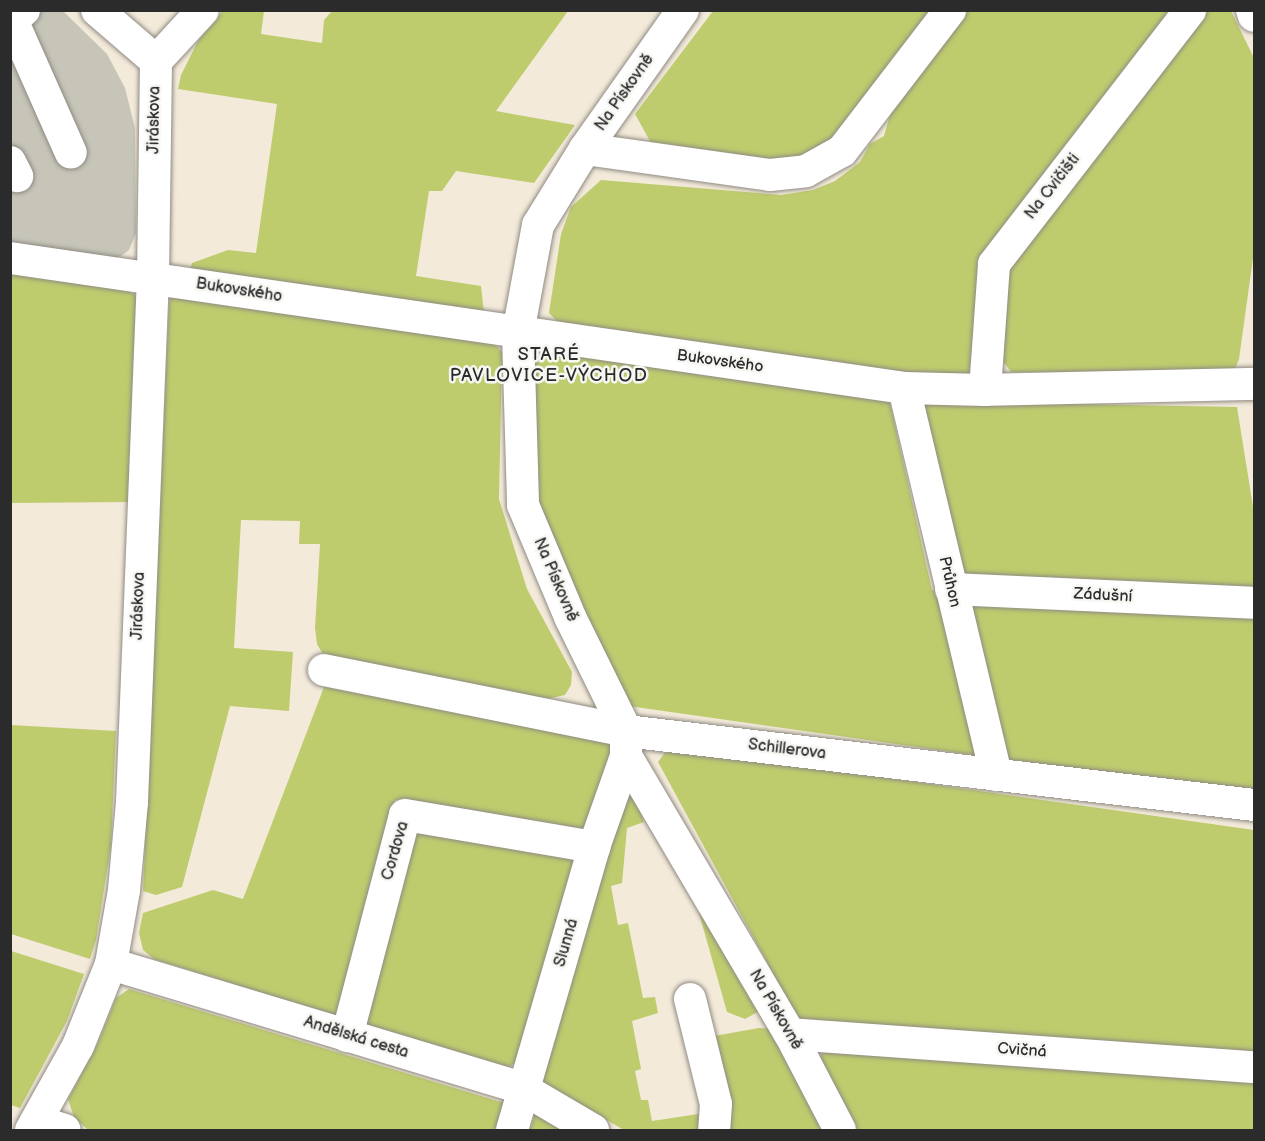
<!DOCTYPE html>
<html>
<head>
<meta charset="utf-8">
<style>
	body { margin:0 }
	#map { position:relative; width:1265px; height:1141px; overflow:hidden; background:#f3eada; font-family:"Balsamiq Sans",sans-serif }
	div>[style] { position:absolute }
	.industrial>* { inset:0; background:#c6c5b8 }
	.green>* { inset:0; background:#becc6e }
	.roads { filter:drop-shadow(0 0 2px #8f8a82) drop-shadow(0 0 2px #8f8a82) }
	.minor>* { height:32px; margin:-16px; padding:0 16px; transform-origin:16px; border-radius:16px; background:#fff }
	span { translate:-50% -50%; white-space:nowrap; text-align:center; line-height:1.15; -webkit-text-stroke:5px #f6f6f2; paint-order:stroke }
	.street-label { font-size:16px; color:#2b2b2b }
	.neighbourhood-label { font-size:18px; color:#2b2b2b; letter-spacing:1.5px }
	.frame { position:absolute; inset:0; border:12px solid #2b2b2b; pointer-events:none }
</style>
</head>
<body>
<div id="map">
	<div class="industrial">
		<div style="clip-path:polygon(11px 11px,63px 11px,107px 54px,125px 88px,135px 128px,136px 233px,129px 250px,121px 256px,111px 259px,11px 246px)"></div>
	</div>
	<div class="green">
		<div style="clip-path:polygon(223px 11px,264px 11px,261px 34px,322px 43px,324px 20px,332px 11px,568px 11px,496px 111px,575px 125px,534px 183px,456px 171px,442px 191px,429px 191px,416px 276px,481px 286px,484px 313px,190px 271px,192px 263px,228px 250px,256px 253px,277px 104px,178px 89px,181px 75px,198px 41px)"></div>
		<div style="clip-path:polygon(713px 11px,934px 11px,823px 158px,800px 164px,656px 152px,635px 114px)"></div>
		<div style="clip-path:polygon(967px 11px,1169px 11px,983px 252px,969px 375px,915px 374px,559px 323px,549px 313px,561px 234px,571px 207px,601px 180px,781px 195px,813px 190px,835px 181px,860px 162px,870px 144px,884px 136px,891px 111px)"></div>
		<div style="clip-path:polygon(1204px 11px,1231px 11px,1254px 58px,1254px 251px,1239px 359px,1234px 372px,1225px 376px,1011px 372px,1002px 360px,1006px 271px)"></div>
		<div style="clip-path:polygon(11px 272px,127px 290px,136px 296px,128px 502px,11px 503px)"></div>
		<div style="clip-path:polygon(173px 293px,491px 340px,502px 352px,499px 499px,527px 589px,572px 672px,571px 685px,565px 695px,542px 700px,324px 656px,317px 644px,315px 628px,320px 544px,299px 544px,300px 521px,241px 520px,234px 648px,293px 652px,289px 711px,230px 706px,182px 887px,156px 895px,143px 891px,169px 303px)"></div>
		<div style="clip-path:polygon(550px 348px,889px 399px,932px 590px,945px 591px,987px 757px,621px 705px,541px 519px,533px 468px,535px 359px)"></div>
		<div style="clip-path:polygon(914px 401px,1237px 407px,1254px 513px,1254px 592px,953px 580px)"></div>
		<div style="clip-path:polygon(957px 596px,1254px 609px,1254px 795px,998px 758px)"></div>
		<div style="clip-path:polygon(324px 687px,481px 715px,614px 744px,587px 834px,395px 800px,342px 1018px,154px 959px,143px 950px,139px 933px,143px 913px,213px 890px,243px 899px)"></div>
		<div style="clip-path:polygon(11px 725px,116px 731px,111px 845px,96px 940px,90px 959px,11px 934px)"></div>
		<div style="clip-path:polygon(669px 747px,1254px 830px,1254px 1053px,799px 1021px,658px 762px)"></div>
		<div style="clip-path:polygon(626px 795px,637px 799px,644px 822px,627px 828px,622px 883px,611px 886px,618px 925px,628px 923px,643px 998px,655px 997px,658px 1013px,632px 1021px,641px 1069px,635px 1071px,641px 1100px,648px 1100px,652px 1121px,705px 1113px,703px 1130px,624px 1130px,537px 1080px)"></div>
		<div style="clip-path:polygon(425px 823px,582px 853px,518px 1061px,505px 1069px,362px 1026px,409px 833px)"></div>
		<div style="clip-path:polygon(697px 906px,765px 1008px,745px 1019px,727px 1012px)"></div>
		<div style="clip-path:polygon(11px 951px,84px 974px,67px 1021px,20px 1108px,11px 1105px)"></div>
		<div style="clip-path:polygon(129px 989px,504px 1103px,495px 1130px,88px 1130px,74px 1117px,68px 1099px,97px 1045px,116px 998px)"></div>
		<div style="clip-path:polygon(759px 1028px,774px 1029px,830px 1130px,725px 1130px,714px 1036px)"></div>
		<div style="clip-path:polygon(825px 1049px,1254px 1079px,1254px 1130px,857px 1130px,819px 1059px)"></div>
		<div style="clip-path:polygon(535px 1114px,562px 1130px,530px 1130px)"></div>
	</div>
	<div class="roads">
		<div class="minor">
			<div style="left:24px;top:10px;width:16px;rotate:140deg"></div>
			<div style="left:12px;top:20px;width:145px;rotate:66.1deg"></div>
			<div style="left:683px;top:10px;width:170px;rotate:125.2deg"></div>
			<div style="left:585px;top:149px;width:89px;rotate:121.7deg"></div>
			<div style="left:538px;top:225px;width:110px;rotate:100.5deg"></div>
			<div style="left:518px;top:333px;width:172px;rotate:88.3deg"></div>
			<div style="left:523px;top:505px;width:124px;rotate:67.2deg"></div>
			<div style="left:571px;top:619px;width:125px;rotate:63.8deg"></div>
			<div style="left:626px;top:731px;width:25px;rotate:90deg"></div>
			<div style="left:626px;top:756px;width:323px;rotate:59.5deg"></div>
			<div style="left:790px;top:1034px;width:108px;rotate:62.5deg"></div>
			<div style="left:1252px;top:10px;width:6px;rotate:72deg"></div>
			<div style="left:156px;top:61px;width:69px;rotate:-47.3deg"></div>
			<div style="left:585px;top:149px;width:187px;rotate:8deg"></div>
			<div style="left:770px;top:175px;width:36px;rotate:-6deg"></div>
			<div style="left:806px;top:171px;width:41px;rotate:-29.1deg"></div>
			<div style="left:842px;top:151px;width:178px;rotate:-52.5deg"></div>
			<div style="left:10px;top:162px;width:16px;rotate:63deg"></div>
			<div style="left:10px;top:258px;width:903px;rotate:8.27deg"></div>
			<div style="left:904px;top:388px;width:81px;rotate:1.4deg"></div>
			<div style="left:985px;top:390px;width:269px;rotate:-1.3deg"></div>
			<div style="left:904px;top:388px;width:398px;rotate:76.6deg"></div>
			<div style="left:985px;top:390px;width:126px;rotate:-85.9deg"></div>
			<div style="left:994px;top:264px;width:321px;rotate:-52.3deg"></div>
			<div style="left:951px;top:589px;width:303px;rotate:2.6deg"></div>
			<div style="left:324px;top:670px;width:308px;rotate:11.4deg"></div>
			<div style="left:626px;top:731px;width:632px;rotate:6.72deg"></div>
			<div style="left:111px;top:964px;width:420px;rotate:16.8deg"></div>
			<div style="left:513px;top:1085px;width:13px;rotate:23deg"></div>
			<div style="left:525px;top:1090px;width:79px;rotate:30.5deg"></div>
			<div style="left:690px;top:999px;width:108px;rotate:76.1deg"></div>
			<div style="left:716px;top:1104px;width:26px;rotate:94deg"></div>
			<div style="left:790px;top:1034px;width:465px;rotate:4.1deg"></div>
			<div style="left:347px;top:1036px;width:228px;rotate:-75.3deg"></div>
			<div style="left:405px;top:815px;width:192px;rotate:9.6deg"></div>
			<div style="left:37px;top:1121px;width:29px;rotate:18deg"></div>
			<div style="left:31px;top:1130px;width:96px;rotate:-60.8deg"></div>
			<div style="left:78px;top:1046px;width:88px;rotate:-68.1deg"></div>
			<div style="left:111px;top:964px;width:75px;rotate:-80deg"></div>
			<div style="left:124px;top:890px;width:88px;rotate:-84.8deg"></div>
			<div style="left:132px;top:802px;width:525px;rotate:-87.71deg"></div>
			<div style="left:153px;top:277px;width:216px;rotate:-89.2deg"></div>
			<div style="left:156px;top:61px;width:78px;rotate:-139.2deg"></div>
			<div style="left:512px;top:1130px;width:295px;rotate:-73.8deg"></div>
			<div style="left:594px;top:847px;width:96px;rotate:-70.6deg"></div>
		</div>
	</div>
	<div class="street-label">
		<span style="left:625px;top:93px;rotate:-55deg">Na Pískovně</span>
		<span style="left:155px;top:120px;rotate:-89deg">Jiráskova</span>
		<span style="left:1053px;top:187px;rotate:-52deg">Na Cvičišti</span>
		<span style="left:239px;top:291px;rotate:9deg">Bukovského</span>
		<span style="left:720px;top:362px;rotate:8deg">Bukovského</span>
		<span style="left:555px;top:580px;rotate:67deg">Na Pískovně</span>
		<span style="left:949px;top:582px;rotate:77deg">Průhon</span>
		<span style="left:1103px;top:596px;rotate:3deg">Zádušní</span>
		<span style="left:139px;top:606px;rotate:-88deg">Jiráskova</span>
		<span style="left:787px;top:750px;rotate:7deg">Schillerova</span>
		<span style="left:396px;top:851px;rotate:-74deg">Cordova</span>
		<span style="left:567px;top:943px;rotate:-74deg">Slunná</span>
		<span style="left:775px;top:1010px;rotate:60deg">Na Pískovně</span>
		<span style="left:356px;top:1038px;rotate:17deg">Andělská cesta</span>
		<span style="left:1022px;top:1051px;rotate:4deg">Cvičná</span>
	</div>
	<div class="neighbourhood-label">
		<span style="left:549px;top:366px">STARÉ<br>PAVLOVICE-VÝCHOD</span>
	</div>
	<div class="frame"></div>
</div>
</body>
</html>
